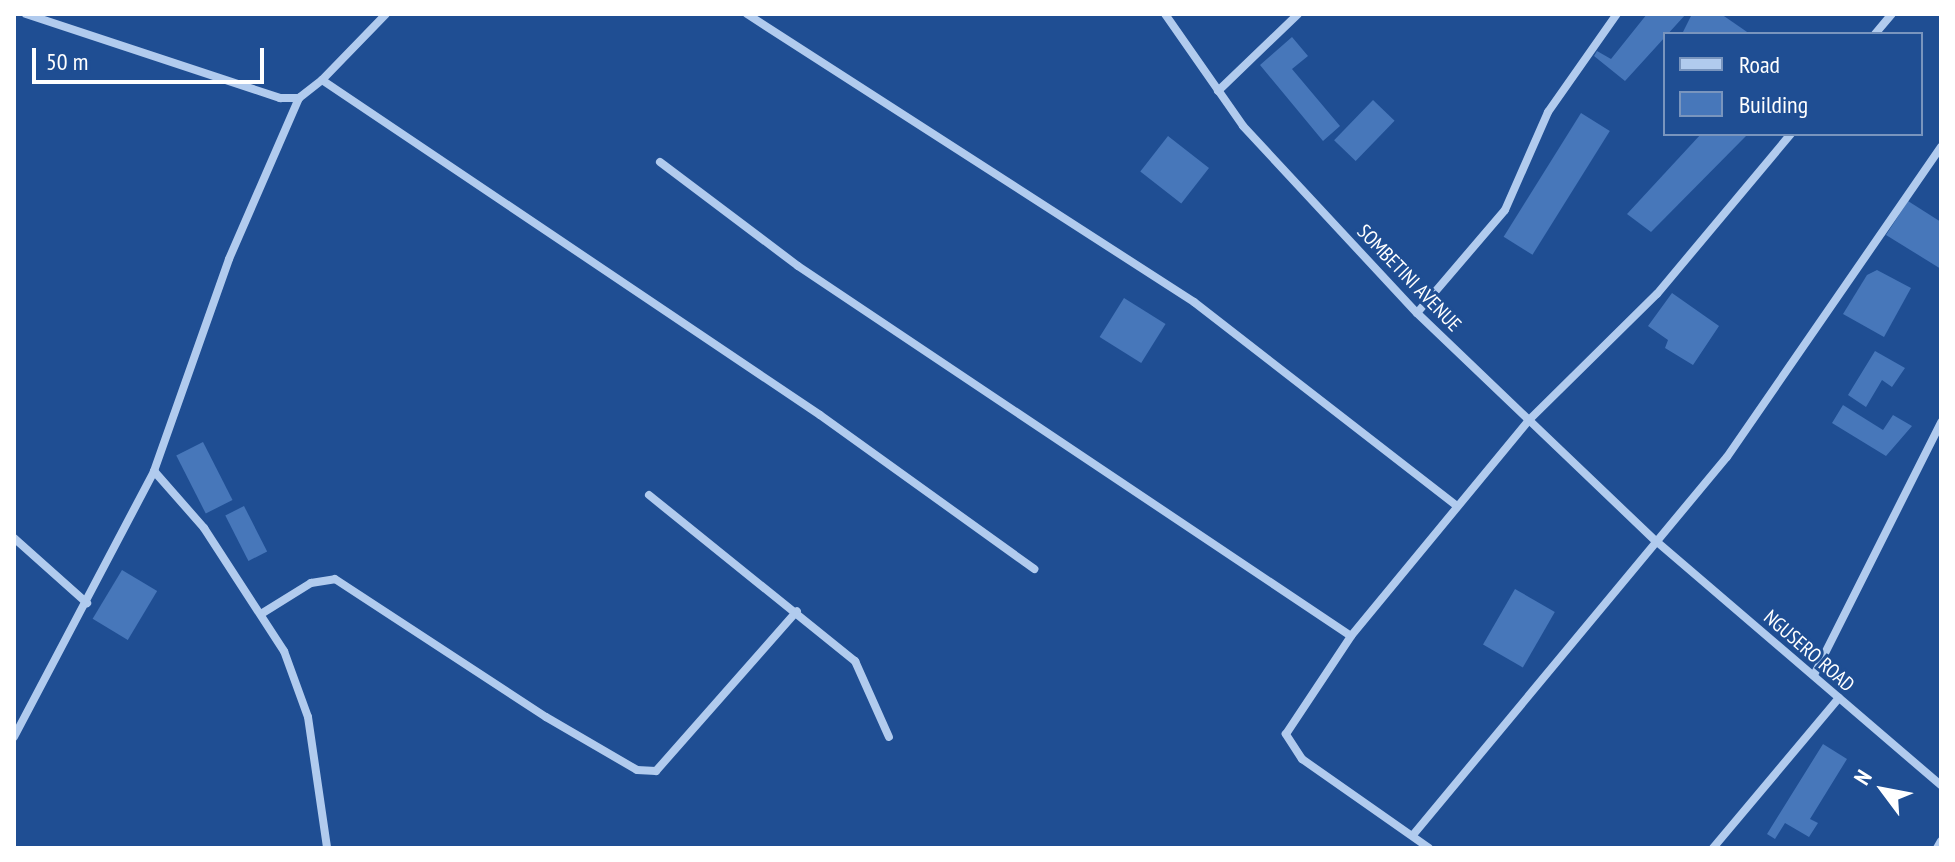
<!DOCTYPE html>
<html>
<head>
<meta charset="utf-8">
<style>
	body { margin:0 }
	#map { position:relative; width:1955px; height:862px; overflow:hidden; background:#1f4e93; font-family:"PT Sans Narrow",sans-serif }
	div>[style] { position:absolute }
	.building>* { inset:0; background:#4777ba; transform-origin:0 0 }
	.minor>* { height:8px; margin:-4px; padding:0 4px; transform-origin:4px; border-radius:4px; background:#b1cbee }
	span { translate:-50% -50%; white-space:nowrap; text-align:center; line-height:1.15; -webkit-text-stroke:6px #1f4e93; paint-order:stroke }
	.street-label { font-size:20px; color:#fff }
	.frame { position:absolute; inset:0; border:16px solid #fff; pointer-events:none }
	.legend { position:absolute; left:1663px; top:32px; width:260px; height:104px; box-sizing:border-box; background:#1f4e93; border:2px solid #7995be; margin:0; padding:10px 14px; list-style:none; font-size:24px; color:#fff }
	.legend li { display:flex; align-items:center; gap:16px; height:40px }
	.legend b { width:40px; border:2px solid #7995be }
	.north { position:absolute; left:1843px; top:750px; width:80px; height:80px; -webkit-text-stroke:6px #1f4e93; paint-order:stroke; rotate:302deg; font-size:22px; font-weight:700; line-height:32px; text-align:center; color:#fff }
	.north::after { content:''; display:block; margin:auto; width:28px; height:36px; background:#fff; clip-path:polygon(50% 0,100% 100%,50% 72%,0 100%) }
	.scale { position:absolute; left:32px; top:48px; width:232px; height:36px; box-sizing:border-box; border:4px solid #fff; border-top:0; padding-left:10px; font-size:24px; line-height:28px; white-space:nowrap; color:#fff; -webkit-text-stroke:6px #1f4e93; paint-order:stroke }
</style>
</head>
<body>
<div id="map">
	<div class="building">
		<div style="clip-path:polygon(1647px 14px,1686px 14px,1625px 81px,1594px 56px,1597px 51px,1611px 59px)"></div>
		<div style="clip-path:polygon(1692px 14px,1721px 14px,1750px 34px,1682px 34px)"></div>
		<div style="clip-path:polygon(1292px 37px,1308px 56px,1292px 69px,1340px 126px,1323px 141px,1260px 65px)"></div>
		<div style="left:1373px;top:100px;width:30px;height:56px;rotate:44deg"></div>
		<div style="left:1581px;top:113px;width:34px;height:146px;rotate:32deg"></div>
		<div style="clip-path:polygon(1701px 134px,1748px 134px,1651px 232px,1627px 214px)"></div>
		<div style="left:1168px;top:136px;width:52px;height:45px;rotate:38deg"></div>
		<div style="clip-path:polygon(1908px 201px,1941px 222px,1941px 269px,1886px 235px)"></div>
		<div style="clip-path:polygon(1877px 270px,1911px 288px,1884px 337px,1843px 314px,1867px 275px)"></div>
		<div style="clip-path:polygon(1672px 293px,1719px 326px,1693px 365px,1665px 348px,1668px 340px,1648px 326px)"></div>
		<div style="left:1124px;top:298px;width:49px;height:46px;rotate:32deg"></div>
		<div style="clip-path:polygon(1875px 351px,1905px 368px,1892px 387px,1882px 380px,1866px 407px,1848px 395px)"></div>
		<div style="clip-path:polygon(1843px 405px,1883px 430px,1893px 415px,1912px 426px,1886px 456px,1832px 423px)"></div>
		<div style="left:203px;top:442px;width:65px;height:30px;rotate:63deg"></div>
		<div style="left:244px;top:506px;width:51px;height:21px;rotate:63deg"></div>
		<div style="left:122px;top:570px;width:41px;height:57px;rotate:31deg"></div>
		<div style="left:1515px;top:589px;width:46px;height:64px;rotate:30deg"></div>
		<div style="clip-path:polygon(1823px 744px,1847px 759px,1810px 819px,1818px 823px,1809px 837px,1785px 823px,1775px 839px,1767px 834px)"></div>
	</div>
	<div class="minor">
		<div style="left:26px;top:14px;width:268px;rotate:18.3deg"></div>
		<div style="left:280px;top:98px;width:19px"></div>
		<div style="left:299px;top:98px;width:29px;rotate:-38deg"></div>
		<div style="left:322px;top:80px;width:92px;rotate:-45.9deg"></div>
		<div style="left:747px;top:14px;width:532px;rotate:32.79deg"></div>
		<div style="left:1194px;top:302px;width:333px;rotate:37.8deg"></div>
		<div style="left:1165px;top:14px;width:136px;rotate:55.1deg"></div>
		<div style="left:1243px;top:126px;width:255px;rotate:47.1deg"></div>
		<div style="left:1417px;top:313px;width:330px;rotate:43.7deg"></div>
		<div style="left:1656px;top:541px;width:375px;rotate:40.6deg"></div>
		<div style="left:1875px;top:34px;width:26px;rotate:-50deg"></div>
		<div style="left:322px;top:80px;width:600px;rotate:33.93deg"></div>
		<div style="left:820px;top:415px;width:264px;rotate:35.7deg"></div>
		<div style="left:1218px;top:91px;width:111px;rotate:-43.9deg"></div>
		<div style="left:660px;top:162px;width:173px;rotate:37deg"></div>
		<div style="left:798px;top:266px;width:665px;rotate:33.79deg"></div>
		<div style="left:1417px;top:313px;width:135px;rotate:-49.5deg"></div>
		<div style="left:1505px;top:210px;width:107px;rotate:-66.3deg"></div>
		<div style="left:1548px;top:112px;width:120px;rotate:-54.9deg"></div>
		<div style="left:154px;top:471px;width:76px;rotate:48.7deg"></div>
		<div style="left:204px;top:528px;width:147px;rotate:57deg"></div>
		<div style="left:284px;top:651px;width:70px;rotate:70deg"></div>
		<div style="left:308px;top:717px;width:132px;rotate:81.7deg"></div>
		<div style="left:649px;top:495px;width:265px;rotate:38.9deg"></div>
		<div style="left:855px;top:661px;width:83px;rotate:65.9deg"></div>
		<div style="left:14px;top:538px;width:98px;rotate:41.7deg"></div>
		<div style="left:261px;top:614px;width:59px;rotate:-31.8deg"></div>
		<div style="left:311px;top:583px;width:24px;rotate:-9deg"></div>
		<div style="left:335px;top:579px;width:252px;rotate:33.2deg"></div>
		<div style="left:546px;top:717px;width:105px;rotate:30.2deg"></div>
		<div style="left:637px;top:770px;width:19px;rotate:3deg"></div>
		<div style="left:656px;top:771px;width:213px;rotate:-48.6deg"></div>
		<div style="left:1814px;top:675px;width:283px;rotate:-63.3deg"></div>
		<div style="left:14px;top:737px;width:301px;rotate:-62.2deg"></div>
		<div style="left:154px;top:471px;width:225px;rotate:-70.5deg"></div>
		<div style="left:229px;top:259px;width:176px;rotate:-66.5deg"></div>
		<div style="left:1413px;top:835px;width:491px;rotate:-50.3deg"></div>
		<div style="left:1727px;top:457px;width:377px;rotate:-55.4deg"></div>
		<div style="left:1429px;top:848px;width:155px;rotate:-145deg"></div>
		<div style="left:1302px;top:759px;width:30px;rotate:-123deg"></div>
		<div style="left:1286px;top:734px;width:118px;rotate:-56.4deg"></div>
		<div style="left:1351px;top:636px;width:278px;rotate:-50.5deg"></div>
		<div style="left:1528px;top:421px;width:181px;rotate:-44.6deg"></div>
		<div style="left:1657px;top:294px;width:209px;rotate:-50.1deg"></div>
		<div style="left:1713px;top:848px;width:196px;rotate:-50deg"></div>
		<div style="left:1937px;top:848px;width:8px;rotate:-60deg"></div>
	</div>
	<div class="street-label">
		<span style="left:1409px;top:278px;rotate:46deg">SOMBETINI AVENUE</span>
		<span style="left:1809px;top:651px;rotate:41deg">NGUSERO ROAD</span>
	</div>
	<div class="frame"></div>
	<ul class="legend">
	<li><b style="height:10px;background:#b1cbee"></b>Road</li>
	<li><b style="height:22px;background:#4777ba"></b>Building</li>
	</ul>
	<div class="north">N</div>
	<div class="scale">50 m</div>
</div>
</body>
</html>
